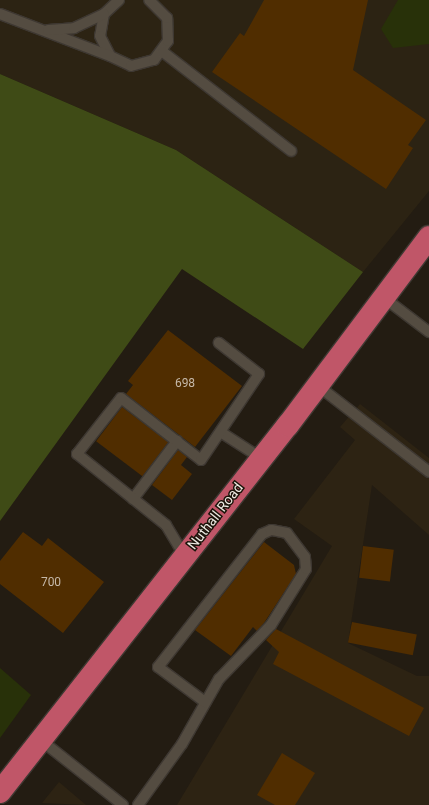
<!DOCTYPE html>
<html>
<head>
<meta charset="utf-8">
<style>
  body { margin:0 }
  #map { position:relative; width:429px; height:805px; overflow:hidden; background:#231c12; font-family:Roboto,sans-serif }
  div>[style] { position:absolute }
  .industrial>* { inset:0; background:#2d2313 }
  .education>* { inset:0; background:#2c2313 }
  .green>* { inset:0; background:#283109 }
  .forest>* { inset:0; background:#3f4b16 }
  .building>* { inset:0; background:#502d00; transform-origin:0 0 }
  .roads { filter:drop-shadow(1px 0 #3e3832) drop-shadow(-1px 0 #3e3832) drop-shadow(0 1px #3e3832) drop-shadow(0 -1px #3e3832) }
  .service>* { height:10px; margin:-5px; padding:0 5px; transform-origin:5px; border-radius:5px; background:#544c41 }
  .trunk>* { height:22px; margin:-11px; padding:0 11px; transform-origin:11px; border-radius:11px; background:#c05668 }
  span { translate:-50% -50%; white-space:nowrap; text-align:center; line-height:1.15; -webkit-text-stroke:3px #1a1309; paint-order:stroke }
  .number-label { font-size:12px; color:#c6b9a9 }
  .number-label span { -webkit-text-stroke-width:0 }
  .street-label { font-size:14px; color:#ede8e1 }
</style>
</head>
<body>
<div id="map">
  <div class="industrial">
    <i style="clip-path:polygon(360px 404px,429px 458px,429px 535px,372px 485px,348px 643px,417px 676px,429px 676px,429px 805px,177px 805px,332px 546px,294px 519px,355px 440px,340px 427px)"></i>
    <i style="clip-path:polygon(59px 782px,86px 805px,42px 803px)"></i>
  </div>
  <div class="education">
    <i style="clip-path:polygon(0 0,429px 0,429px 191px,363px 272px,176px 150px,0 74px)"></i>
  </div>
  <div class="green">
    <i style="clip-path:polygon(398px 0,429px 0,429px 44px,393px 48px,381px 29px)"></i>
    <i style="clip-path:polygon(0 668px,31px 695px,0 738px)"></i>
  </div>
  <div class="forest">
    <i style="clip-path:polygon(0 74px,176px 150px,363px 272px,303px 349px,182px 269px,0 521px)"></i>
  </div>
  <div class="building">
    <i style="clip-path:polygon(264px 0,368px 0,353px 70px,426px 120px,408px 145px,413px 148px,386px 189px,212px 72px,240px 33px,244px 36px)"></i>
    <i style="clip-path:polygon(168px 330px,242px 386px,195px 447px,126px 394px,133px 385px,128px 381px)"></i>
    <i style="left:122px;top:407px;width:58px;height:43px;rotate:37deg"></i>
    <i style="clip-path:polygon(178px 450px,187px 457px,181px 465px,192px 474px,172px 500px,152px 485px)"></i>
    <i style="clip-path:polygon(23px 532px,42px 546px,48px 538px,104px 582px,63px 633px,0 584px,0 561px)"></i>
    <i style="clip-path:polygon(264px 542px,294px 565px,296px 574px,264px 623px,257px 631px,253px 627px,231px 656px,195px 630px)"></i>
    <i style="left:363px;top:546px;width:31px;height:32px;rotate:7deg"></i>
    <i style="left:352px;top:622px;width:66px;height:21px;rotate:11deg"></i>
    <i style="clip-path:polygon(276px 629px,424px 708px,409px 736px,273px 664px,279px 652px,266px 640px)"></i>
    <i style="clip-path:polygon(282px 753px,315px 773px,295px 805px,275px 805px,257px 795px)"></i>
  </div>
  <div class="roads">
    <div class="service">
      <i style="left:119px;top:0;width:21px;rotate:137deg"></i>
      <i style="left:104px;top:14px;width:22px;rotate:100deg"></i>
      <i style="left:100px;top:36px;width:22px;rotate:63deg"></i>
      <i style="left:110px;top:56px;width:23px;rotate:25deg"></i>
      <i style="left:131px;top:66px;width:24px;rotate:-15deg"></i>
      <i style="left:154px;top:60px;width:24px;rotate:-54deg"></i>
      <i style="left:168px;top:41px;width:23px;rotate:-92deg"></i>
      <i style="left:167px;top:18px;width:25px;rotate:-135deg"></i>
      <i style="left:0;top:14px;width:118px;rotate:20.9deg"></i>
      <i style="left:48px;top:30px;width:26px;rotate:-4deg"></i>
      <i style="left:74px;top:28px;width:33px;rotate:-25deg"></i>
      <i style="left:163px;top:52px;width:162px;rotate:37.7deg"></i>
      <i style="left:383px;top:297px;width:58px;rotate:37.3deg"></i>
      <i style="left:317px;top:385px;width:142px;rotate:37.8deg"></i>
      <i style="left:222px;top:433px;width:46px;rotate:32.7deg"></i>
      <i style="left:133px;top:499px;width:73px;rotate:-52.8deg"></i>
      <i style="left:184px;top:555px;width:35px;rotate:-121deg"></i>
      <i style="left:166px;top:525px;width:114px;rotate:-141.4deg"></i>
      <i style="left:77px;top:454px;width:71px;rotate:-51.8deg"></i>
      <i style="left:121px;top:398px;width:101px;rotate:37.8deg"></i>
      <i style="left:201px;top:460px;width:104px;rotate:-56deg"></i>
      <i style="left:259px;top:374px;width:51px;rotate:-142.2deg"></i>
      <i style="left:42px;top:741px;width:103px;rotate:38.3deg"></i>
      <i style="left:138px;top:805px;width:75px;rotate:-54.2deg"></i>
      <i style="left:182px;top:744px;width:75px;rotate:-60.4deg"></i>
      <i style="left:219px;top:679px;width:75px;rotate:-46.1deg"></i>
      <i style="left:271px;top:625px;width:66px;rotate:-58deg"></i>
      <i style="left:306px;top:569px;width:12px;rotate:-95deg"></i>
      <i style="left:305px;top:557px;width:30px;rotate:-127deg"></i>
      <i style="left:287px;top:533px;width:16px;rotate:-169deg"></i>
      <i style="left:271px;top:530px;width:10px;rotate:156deg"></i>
      <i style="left:262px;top:534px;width:169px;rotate:128deg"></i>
      <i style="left:158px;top:667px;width:59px;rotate:36.7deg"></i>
    </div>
    <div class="trunk">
      <i style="left:0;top:792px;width:467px;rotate:-51.9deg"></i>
      <i style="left:288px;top:425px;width:235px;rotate:-53.1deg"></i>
    </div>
  </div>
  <div class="number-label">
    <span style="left:185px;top:384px">698</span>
    <span style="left:51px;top:583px">700</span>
  </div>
  <div class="street-label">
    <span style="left:215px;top:516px;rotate:-52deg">Nuthall Road</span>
  </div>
</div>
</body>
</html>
